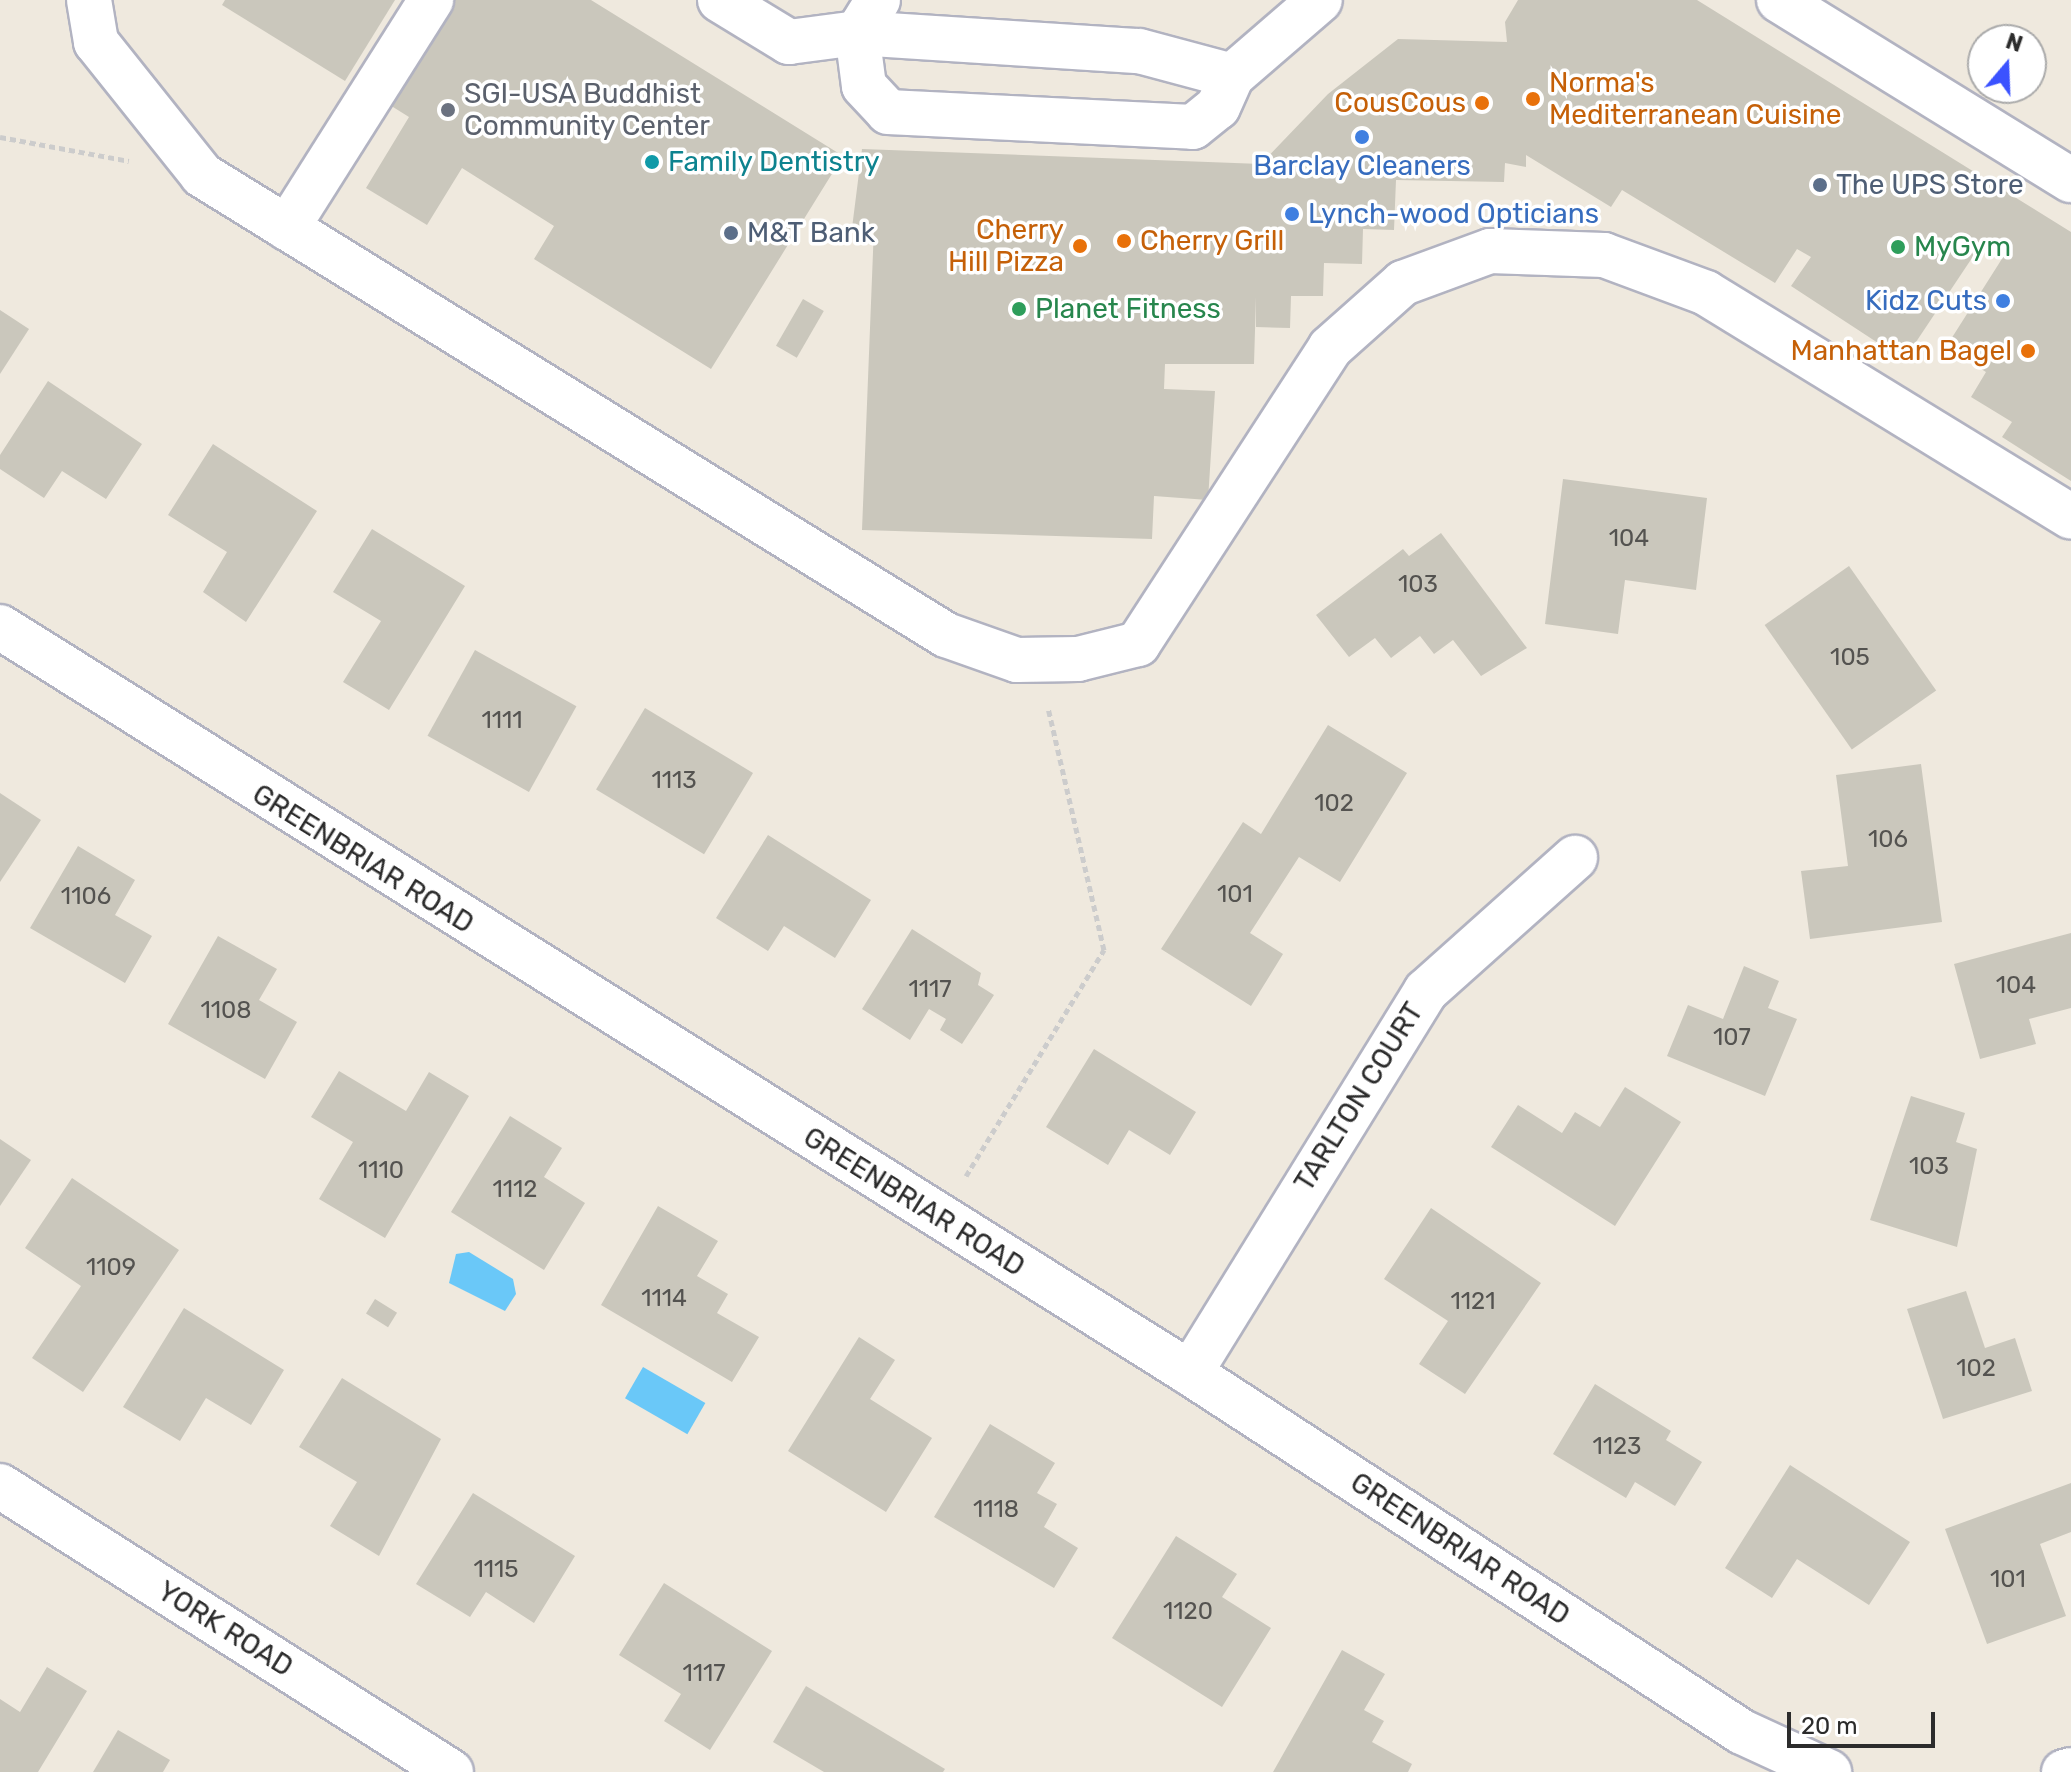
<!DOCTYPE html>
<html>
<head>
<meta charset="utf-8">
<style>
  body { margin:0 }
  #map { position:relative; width:2071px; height:1772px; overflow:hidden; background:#efe9de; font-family:Rubik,sans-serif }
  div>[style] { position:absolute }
  .water>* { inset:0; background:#6ac8f8; transform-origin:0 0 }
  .building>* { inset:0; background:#cac7bc; transform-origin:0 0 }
  .path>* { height:5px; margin-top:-2.5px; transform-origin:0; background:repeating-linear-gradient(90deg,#ccc 0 6px,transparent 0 10px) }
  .roads { filter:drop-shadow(2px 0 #b2b3c1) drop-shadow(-2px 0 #b2b3c1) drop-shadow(0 2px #b2b3c1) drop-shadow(0 -2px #b2b3c1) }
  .minor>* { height:44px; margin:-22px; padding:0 22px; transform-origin:22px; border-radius:22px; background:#fff }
  .dots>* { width:22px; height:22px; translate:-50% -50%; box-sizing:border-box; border:4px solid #fff; border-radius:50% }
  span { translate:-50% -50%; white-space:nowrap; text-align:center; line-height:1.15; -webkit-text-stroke:7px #fff; paint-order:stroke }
  .number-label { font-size:24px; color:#545350 }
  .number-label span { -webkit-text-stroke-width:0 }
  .food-label { font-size:28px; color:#c56008 }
  .left { translate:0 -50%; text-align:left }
  .right { translate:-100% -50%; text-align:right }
  .worship-label { font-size:28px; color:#5b616d }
  .culture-label { font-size:28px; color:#0d838f }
  .shop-label { font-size:28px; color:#366cbe }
  .service-label { font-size:28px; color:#4e5e75 }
  .leisure-label { font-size:28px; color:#27864d }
  .street-label { font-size:28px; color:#2c2c2c }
  .north { position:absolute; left:1967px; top:24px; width:80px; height:80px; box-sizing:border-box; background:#fff; border:2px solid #ababab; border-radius:50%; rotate:19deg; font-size:22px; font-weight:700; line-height:32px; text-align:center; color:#2c2c2c }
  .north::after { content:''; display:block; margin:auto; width:28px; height:36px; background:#3b52ff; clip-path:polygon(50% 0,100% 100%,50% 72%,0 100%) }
  .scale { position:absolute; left:1787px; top:1712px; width:148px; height:36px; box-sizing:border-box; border:4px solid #2c2c2c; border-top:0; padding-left:10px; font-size:24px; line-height:28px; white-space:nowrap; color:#2c2c2c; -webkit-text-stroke:6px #fff; paint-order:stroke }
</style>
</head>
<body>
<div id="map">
  <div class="water">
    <i style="clip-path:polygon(469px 1252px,513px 1279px,516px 1294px,505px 1311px,449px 1283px,456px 1254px)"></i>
    <i style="left:643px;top:1367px;width:72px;height:36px;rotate:30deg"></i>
  </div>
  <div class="building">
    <i style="clip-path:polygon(225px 0,395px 0,345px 81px,222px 5px)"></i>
    <i style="clip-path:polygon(449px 0,591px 0,843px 156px,711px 369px,534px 259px,554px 226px,462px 168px,427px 225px,366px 188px,409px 117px,385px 102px)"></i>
    <i style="clip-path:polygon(1518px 0,1697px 0,2071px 232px,2071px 481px,2002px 437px,2012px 422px,1971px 397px,1986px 372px,1946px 347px,2005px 254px,1984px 240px,1904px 360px,1791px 286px,1811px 257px,1797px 249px,1775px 283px,1622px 190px,1611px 207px,1526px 155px,1526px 167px,1505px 163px,1504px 182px,1396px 180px,1394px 230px,1363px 229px,1362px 264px,1324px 263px,1323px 296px,1291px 296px,1290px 328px,1256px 327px,1256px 297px,1254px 364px,1165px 364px,1164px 389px,1215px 391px,1208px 500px,1154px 496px,1152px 539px,862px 530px,874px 227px,852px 228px,862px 149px,1261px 164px,1328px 94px,1398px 39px,1507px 42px,1505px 22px)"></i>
    <i style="left:803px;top:299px;width:24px;height:54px;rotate:30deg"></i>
    <i style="clip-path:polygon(0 310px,29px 329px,0 374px)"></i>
    <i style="clip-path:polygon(48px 381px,142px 444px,106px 499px,62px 471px,44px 498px,0 469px,0 455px)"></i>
    <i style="clip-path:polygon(213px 444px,317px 511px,246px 622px,203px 592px,227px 552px,168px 515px)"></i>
    <i style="clip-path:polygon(1563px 479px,1707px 498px,1696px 590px,1625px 580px,1618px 634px,1545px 624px)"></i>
    <i style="clip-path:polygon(372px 529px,465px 586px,389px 710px,343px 682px,381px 621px,333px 592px)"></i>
    <i style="clip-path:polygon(1441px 533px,1527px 648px,1481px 676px,1453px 640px,1434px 654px,1420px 636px,1391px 658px,1375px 638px,1349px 657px,1316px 615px,1403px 549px,1409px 556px)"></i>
    <i style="left:1849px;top:566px;width:152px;height:103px;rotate:55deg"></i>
    <i style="left:475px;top:650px;width:116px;height:98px;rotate:29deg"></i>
    <i style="left:645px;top:708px;width:126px;height:95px;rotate:31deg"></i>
    <i style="clip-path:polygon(1328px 725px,1407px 773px,1340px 882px,1299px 857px,1250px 933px,1283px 954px,1251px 1006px,1161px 949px,1243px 822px,1261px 834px)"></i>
    <i style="clip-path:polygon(1921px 764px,1942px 922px,1810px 939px,1801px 871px,1848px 866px,1836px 775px)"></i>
    <i style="clip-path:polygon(0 793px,41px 820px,0 882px)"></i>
    <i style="clip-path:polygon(768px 835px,871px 900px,835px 958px,784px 926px,768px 951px,716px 918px)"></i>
    <i style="clip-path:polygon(78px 846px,135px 880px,115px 915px,152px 936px,125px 983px,30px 928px)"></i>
    <i style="clip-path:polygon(912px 929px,981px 973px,978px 985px,994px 995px,962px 1044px,940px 1030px,946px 1019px,929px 1009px,910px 1040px,862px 1009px)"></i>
    <i style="clip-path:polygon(2071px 933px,2071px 1008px,2029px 1019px,2036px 1044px,1980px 1059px,1954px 964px)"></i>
    <i style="clip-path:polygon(218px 936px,277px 969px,259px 1000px,297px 1022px,265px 1079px,168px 1024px)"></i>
    <i style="clip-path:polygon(1744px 966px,1779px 981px,1768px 1008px,1797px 1019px,1765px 1096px,1667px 1056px,1688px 1005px,1723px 1019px)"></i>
    <i style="clip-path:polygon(1094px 1049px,1196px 1112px,1170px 1155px,1129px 1130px,1108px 1165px,1046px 1127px)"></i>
    <i style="clip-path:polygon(339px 1071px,406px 1111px,429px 1072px,469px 1096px,385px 1238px,319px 1199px,353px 1142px,311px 1117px)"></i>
    <i style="clip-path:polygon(1625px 1087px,1681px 1122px,1615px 1226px,1491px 1147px,1518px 1105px,1562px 1133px,1575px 1112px,1600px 1127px)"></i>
    <i style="clip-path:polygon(1911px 1096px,1965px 1113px,1956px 1142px,1977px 1149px,1957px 1247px,1870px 1220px)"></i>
    <i style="clip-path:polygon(510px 1116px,562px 1148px,544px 1177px,585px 1203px,544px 1270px,451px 1212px)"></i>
    <i style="clip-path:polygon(0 1139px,31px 1160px,0 1206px)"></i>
    <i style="clip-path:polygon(72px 1178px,179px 1250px,83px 1392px,32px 1358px,81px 1286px,25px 1248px)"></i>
    <i style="clip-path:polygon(658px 1206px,718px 1241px,697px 1276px,728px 1294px,717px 1313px,759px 1337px,732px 1382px,601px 1305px)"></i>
    <i style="clip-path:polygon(1431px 1208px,1541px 1283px,1465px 1394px,1419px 1364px,1448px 1321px,1384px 1279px)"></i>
    <i style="clip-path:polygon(1966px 1291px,1985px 1348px,2015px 1338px,2032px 1391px,1943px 1419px,1907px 1309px)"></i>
    <i style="left:375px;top:1299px;width:26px;height:17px;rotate:32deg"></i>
    <i style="clip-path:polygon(184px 1308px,284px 1370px,251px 1425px,206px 1398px,180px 1441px,123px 1407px)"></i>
    <i style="clip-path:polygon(859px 1337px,895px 1360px,870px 1399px,932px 1438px,886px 1512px,788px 1451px)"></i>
    <i style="clip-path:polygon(342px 1378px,441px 1439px,379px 1556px,330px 1526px,357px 1482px,299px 1447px)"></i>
    <i style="clip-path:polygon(1595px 1384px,1671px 1431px,1666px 1440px,1702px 1462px,1675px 1506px,1635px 1482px,1626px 1498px,1553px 1454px)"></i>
    <i style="clip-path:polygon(990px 1424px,1055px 1463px,1037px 1493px,1057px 1504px,1044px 1527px,1078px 1548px,1054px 1588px,934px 1517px)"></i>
    <i style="clip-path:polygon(1790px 1465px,1910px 1542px,1869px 1605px,1797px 1559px,1772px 1598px,1725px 1568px)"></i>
    <i style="clip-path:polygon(2071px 1483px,2071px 1532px,2040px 1544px,2066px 1616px,1987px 1644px,1945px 1529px)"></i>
    <i style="clip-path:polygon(473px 1493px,575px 1556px,534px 1623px,486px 1592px,470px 1617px,416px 1584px)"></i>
    <i style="clip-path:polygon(1176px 1536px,1237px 1574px,1222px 1597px,1271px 1628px,1222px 1707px,1112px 1638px)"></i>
    <i style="clip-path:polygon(664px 1583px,772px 1651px,710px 1750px,664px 1721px,681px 1694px,619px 1655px)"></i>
    <i style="clip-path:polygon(1342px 1650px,1385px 1674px,1364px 1710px,1384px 1721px,1372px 1742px,1412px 1764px,1408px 1772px,1273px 1772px)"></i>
    <i style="clip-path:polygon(47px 1667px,87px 1691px,38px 1772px,0 1772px,0 1699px,20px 1712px)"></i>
    <i style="clip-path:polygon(806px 1686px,945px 1769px,943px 1772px,824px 1772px,773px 1742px)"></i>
    <i style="clip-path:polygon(118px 1730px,170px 1760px,163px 1772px,93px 1772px)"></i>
  </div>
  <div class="path">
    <i style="left:0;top:137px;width:131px;rotate:10.5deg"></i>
    <i style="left:966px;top:1176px;width:265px;rotate:-58.6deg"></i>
    <i style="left:1104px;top:950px;width:248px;rotate:-103deg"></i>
  </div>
  <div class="roads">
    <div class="minor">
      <i style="left:89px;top:0;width:43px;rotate:80.5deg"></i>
      <i style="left:96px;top:42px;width:170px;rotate:51.4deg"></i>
      <i style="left:202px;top:175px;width:875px;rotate:31.73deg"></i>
      <i style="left:946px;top:635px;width:75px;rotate:19.4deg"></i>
      <i style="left:1017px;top:660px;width:61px;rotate:-0.9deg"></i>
      <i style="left:1078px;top:659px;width:62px;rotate:-14deg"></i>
      <i style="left:1138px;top:644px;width:353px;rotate:-57deg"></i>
      <i style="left:1330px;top:348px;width:98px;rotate:-41.7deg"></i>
      <i style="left:1403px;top:283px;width:93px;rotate:-20.2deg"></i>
      <i style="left:1490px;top:251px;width:114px;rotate:2deg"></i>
      <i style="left:1604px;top:255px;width:109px;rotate:20.4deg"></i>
      <i style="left:1706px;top:293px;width:428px;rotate:31.5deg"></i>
      <i style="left:720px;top:0;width:81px;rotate:31.3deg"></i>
      <i style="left:789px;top:42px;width:69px;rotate:-7.5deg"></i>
      <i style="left:857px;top:33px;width:53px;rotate:82.5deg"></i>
      <i style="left:864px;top:86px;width:35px;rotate:47deg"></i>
      <i style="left:888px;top:112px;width:305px;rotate:2.8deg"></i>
      <i style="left:1193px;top:127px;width:32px;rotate:-39deg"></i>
      <i style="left:1218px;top:107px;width:34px;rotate:-66deg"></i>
      <i style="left:1232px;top:76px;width:116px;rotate:-40.8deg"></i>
      <i style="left:878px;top:0;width:39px;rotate:122deg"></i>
      <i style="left:857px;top:33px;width:283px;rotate:3.7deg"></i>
      <i style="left:1139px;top:51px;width:96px;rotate:15deg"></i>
      <i style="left:1779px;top:0;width:343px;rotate:31.7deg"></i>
      <i style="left:287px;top:228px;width:270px;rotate:-57.7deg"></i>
      <i style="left:0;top:627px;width:1404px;rotate:32.08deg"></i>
      <i style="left:1190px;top:1373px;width:658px;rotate:33.04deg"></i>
      <i style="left:1742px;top:1732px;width:96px;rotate:24.7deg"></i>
      <i style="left:1190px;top:1373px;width:449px;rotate:-58.3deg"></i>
      <i style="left:1426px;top:991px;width:200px;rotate:-41.8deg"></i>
      <i style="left:0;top:1486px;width:534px;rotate:32.38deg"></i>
      <i style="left:2064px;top:1772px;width:7px;rotate:-16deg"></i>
    </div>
  </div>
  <div class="dots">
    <i style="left:1533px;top:99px;background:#e8710a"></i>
    <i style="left:1482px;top:103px;background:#e8710a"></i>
    <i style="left:448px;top:110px;background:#6b7280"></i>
    <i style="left:1362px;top:137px;background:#3f7fe0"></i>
    <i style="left:652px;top:162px;background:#0f9aa8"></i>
    <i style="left:1820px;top:185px;background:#5c6f8a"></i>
    <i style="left:1292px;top:214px;background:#3f7fe0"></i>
    <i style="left:731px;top:233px;background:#5c6f8a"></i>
    <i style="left:1124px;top:241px;background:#e8710a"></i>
    <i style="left:1080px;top:246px;background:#e8710a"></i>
    <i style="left:1898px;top:247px;background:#2e9e5b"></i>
    <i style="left:2003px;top:301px;background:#3f7fe0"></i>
    <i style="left:1019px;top:309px;background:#2e9e5b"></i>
    <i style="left:2028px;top:351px;background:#e8710a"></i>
  </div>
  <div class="number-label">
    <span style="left:1629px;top:539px">104</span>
    <span style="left:1418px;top:585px">103</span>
    <span style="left:1850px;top:658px">105</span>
    <span style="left:502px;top:721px">1111</span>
    <span style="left:674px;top:781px">1113</span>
    <span style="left:1334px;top:804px">102</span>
    <span style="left:1888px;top:840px">106</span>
    <span style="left:1235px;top:895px">101</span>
    <span style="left:86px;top:897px">1106</span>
    <span style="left:2016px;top:986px">104</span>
    <span style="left:930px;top:990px">1117</span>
    <span style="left:226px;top:1011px">1108</span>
    <span style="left:1732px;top:1038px">107</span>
    <span style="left:1929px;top:1167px">103</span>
    <span style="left:381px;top:1171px">1110</span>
    <span style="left:515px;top:1190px">1112</span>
    <span style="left:111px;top:1268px">1109</span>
    <span style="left:664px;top:1299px">1114</span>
    <span style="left:1473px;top:1302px">1121</span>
    <span style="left:1976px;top:1369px">102</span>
    <span style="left:1617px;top:1447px">1123</span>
    <span style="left:996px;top:1510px">1118</span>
    <span style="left:496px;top:1570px">1115</span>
    <span style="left:2008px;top:1580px">101</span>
    <span style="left:1188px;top:1612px">1120</span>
    <span style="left:704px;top:1674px">1117</span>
  </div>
  <div class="food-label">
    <span class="left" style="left:1549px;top:99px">Norma's<br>Mediterranean Cuisine</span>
    <span class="right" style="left:1466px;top:103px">CousCous</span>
    <span class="right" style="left:1064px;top:246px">Cherry<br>Hill Pizza</span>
    <span class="left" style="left:1140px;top:241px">Cherry Grill</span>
    <span class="right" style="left:2012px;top:351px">Manhattan Bagel</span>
  </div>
  <div class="worship-label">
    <span class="left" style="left:464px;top:110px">SGI-USA Buddhist<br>Community Center</span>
  </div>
  <div class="culture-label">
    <span class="left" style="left:668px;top:162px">Family Dentistry</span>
  </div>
  <div class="shop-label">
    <span style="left:1362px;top:166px">Barclay Cleaners</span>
    <span class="left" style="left:1308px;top:214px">Lynch-wood Opticians</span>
    <span class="right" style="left:1987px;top:301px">Kidz Cuts</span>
  </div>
  <div class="service-label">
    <span class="left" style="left:1836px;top:185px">The UPS Store</span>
    <span class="left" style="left:747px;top:233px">M&amp;T Bank</span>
  </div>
  <div class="leisure-label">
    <span class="left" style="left:1914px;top:247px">MyGym</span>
    <span class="left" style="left:1035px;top:309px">Planet Fitness</span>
  </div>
  <div class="street-label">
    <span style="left:363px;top:859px;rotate:32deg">GREENBRIAR ROAD</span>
    <span style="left:1359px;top:1097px;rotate:-58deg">TARLTON COURT</span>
    <span style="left:914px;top:1202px;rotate:32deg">GREENBRIAR ROAD</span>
    <span style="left:1460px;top:1549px;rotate:33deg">GREENBRIAR ROAD</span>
    <span style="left:225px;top:1629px;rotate:32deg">YORK ROAD</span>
  </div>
  <div class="north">N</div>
  <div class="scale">20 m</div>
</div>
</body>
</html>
